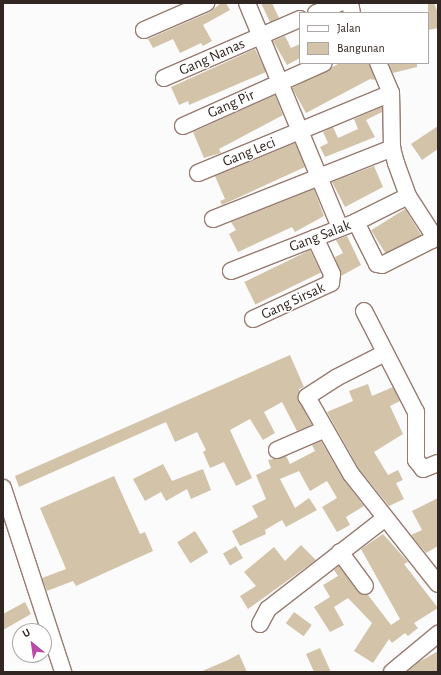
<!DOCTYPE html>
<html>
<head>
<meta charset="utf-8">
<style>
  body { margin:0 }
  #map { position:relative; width:441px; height:675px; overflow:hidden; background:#fbfbfb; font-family:"Alegreya Sans",sans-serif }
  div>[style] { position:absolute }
  .building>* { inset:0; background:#d3c3a9; transform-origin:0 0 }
  .roads { filter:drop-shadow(1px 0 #977b70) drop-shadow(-1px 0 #977b70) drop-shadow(0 1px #977b70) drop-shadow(0 -1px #977b70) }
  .minor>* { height:16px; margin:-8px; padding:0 8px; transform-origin:8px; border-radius:8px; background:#fff }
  span { translate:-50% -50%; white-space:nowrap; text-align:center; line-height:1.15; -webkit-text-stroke:3px #fff; paint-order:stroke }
  .street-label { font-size:15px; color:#312621 }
  .frame { position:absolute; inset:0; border:4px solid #312621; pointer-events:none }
  .legend { position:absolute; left:299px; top:12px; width:130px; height:52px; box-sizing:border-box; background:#fff; border:1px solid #ada8a6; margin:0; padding:5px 7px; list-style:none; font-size:12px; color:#312621 }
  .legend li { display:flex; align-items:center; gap:8px; height:20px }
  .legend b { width:20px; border:1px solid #ada8a6 }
  .north { position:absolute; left:12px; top:623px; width:40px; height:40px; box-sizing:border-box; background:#fff; border:1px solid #ada8a6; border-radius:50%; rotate:331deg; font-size:11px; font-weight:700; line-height:16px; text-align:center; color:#312621 }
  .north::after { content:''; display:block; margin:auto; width:14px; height:18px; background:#b849a7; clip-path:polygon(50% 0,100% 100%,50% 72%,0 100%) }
</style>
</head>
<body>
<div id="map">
  <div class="building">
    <i style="clip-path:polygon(221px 3px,226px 3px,230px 10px,203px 25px,212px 41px,203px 46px,201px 43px,180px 53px,173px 39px,153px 48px,148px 39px,210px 12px)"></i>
    <i style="clip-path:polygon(261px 3px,272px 3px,279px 18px,270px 22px)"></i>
    <i style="clip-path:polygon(428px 3px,434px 3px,438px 13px,438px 28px,428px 30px)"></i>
    <i style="clip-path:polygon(285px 36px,291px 48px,300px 44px,300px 58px,287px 65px,273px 41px)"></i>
    <i style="clip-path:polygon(255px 49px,266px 72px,189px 105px,188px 101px,179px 105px,171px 87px)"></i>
    <i style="clip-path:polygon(340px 63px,369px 63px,375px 80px,370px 79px,306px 113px,292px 88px)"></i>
    <i style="clip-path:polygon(388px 63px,417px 63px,417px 67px,393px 73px)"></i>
    <i style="clip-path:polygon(275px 95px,283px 115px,219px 149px,221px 153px,204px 158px,193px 132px)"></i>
    <i style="clip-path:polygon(382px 107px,382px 112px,366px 120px,375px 137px,325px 157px,320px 147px,328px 143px,323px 132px,333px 127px,338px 138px,358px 129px,354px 119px)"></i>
    <i style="clip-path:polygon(438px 126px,438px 149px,422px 160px,411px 144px)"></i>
    <i style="clip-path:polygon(295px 143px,305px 167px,222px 205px,220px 201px,225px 199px,215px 176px)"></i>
    <i style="clip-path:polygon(374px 166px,383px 187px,345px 207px,332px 182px)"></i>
    <i style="clip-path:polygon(314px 189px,324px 216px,295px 232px,292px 227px,238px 252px,229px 234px,236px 230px,231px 222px)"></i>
    <i style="left:405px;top:209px;width:31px;height:40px;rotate:58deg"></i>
    <i style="clip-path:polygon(347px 236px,361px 265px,341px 276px,335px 257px,343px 253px,336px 240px)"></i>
    <i style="left:310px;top:250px;width:25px;height:73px;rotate:64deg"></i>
    <i style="clip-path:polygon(290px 355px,304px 387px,299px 389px,299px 401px,312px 425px,297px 431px,282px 402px,264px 412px,275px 433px,263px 440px,250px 419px,230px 430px,252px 478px,236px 486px,224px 462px,210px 468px,203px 452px,206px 450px,197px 432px,175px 442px,166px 422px,19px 487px,15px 476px)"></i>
    <i style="clip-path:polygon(368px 384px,372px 396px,393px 387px,400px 401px,390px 406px,403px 434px,374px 452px,388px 475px,398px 470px,403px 480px,396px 483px,404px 499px,389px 506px,359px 469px,327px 412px,353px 401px,349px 391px)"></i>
    <i style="clip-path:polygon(321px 441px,343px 479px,364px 506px,346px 517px,350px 525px,337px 532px,322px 507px,337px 498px,327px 481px,310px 491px,299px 471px,280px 479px,295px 508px,309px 498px,317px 510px,286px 527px,282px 520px,265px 530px,266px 534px,240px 546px,232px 531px,258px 517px,252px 506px,266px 499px,256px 475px,271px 468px,268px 460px,286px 456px,290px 464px,315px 451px,312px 445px)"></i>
    <i style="clip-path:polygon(163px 464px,172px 481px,203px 469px,211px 490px,191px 499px,187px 489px,166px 501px,161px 492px,145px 501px,133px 479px)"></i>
    <i style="clip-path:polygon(114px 476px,140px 534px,145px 532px,153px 551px,76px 586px,73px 581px,47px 591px,42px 578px,66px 569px,40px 508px)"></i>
    <i style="clip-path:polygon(438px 498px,438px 546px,426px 553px,411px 535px,422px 530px,412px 511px)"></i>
    <i style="left:195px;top:531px;width:25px;height:21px;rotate:58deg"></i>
    <i style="clip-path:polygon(383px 534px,408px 562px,404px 564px,438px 608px,414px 623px,418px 628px,408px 636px,405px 633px,392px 643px,389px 639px,373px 663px,354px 651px,372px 623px,348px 598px,334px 607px,344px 625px,330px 632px,314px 607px,330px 597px,323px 585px,338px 576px,334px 570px,339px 566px,358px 592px,368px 595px,391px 625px,400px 619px,361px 549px)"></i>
    <i style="clip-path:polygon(301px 545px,316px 560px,248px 609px,240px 596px,256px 586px,244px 572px,274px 547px,285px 561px)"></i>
    <i style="left:236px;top:546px;width:14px;height:15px;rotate:60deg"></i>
    <i style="clip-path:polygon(25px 602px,31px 614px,3px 630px,3px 614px)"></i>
    <i style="left:294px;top:612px;width:22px;height:14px;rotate:36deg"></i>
    <i style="clip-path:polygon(320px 648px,331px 672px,314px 672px,306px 654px)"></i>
    <i style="clip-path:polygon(438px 651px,438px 672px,407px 672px,419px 662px)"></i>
    <i style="clip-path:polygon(239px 654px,247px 672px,200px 672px,228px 660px)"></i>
  </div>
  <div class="roads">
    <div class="minor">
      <i style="left:247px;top:3px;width:243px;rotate:67.5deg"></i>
      <i style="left:350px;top:3px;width:10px;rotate:79deg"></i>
      <i style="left:316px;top:13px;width:26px;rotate:-23deg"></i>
      <i style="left:144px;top:30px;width:68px;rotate:-23.5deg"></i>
      <i style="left:164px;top:78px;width:148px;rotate:-23.5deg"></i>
      <i style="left:183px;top:126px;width:154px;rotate:-24.1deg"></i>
      <i style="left:198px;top:173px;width:209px;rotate:-22.5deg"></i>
      <i style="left:213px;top:219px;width:193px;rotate:-21.6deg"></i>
      <i style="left:356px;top:222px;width:47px;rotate:63.4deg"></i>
      <i style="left:377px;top:264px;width:5px;rotate:11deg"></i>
      <i style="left:382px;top:265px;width:56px;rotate:-26.6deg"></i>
      <i style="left:432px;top:240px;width:7px;rotate:-90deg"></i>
      <i style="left:432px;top:233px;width:44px;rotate:-123deg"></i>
      <i style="left:408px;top:196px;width:35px;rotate:-110deg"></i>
      <i style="left:396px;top:163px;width:16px;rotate:-105deg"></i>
      <i style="left:392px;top:148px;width:55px;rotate:-91deg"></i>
      <i style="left:391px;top:93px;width:33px;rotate:-113deg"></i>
      <i style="left:231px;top:271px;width:134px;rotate:-21.4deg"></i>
      <i style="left:356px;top:222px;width:58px;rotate:-26.6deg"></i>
      <i style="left:364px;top:311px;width:114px;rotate:62.8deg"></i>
      <i style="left:416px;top:412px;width:48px;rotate:90deg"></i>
      <i style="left:416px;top:460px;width:11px;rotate:52deg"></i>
      <i style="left:423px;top:469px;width:16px;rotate:-22deg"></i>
      <i style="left:253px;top:319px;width:86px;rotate:-24.8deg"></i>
      <i style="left:331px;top:283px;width:9px;rotate:-84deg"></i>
      <i style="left:332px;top:274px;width:40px;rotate:-115deg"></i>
      <i style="left:385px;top:353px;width:55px;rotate:153deg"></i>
      <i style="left:336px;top:378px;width:35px;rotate:147deg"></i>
      <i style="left:307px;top:397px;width:89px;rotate:60.3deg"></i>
      <i style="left:351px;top:474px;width:140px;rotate:51.7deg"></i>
      <i style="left:277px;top:450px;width:50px;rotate:-23.5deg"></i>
      <i style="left:3px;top:488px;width:194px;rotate:71.9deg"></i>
      <i style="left:340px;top:552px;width:42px;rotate:53.7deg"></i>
      <i style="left:260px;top:624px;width:17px;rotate:-62deg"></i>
      <i style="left:268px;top:609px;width:147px;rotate:-37.8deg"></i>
      <i style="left:392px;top:672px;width:60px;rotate:-39.6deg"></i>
    </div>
  </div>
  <div class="street-label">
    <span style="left:212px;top:57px;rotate:-24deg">Gang Nanas</span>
    <span style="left:231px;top:104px;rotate:-24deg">Gang Pir</span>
    <span style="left:249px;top:152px;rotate:-22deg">Gang Leci</span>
    <span style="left:320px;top:236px;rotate:-21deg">Gang Salak</span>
    <span style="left:293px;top:301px;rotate:-25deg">Gang Sirsak</span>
  </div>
  <div class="frame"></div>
  <ul class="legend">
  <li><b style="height:5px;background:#fff"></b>Jalan</li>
  <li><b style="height:11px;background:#d3c3a9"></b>Bangunan</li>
  </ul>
  <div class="north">U</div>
</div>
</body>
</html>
